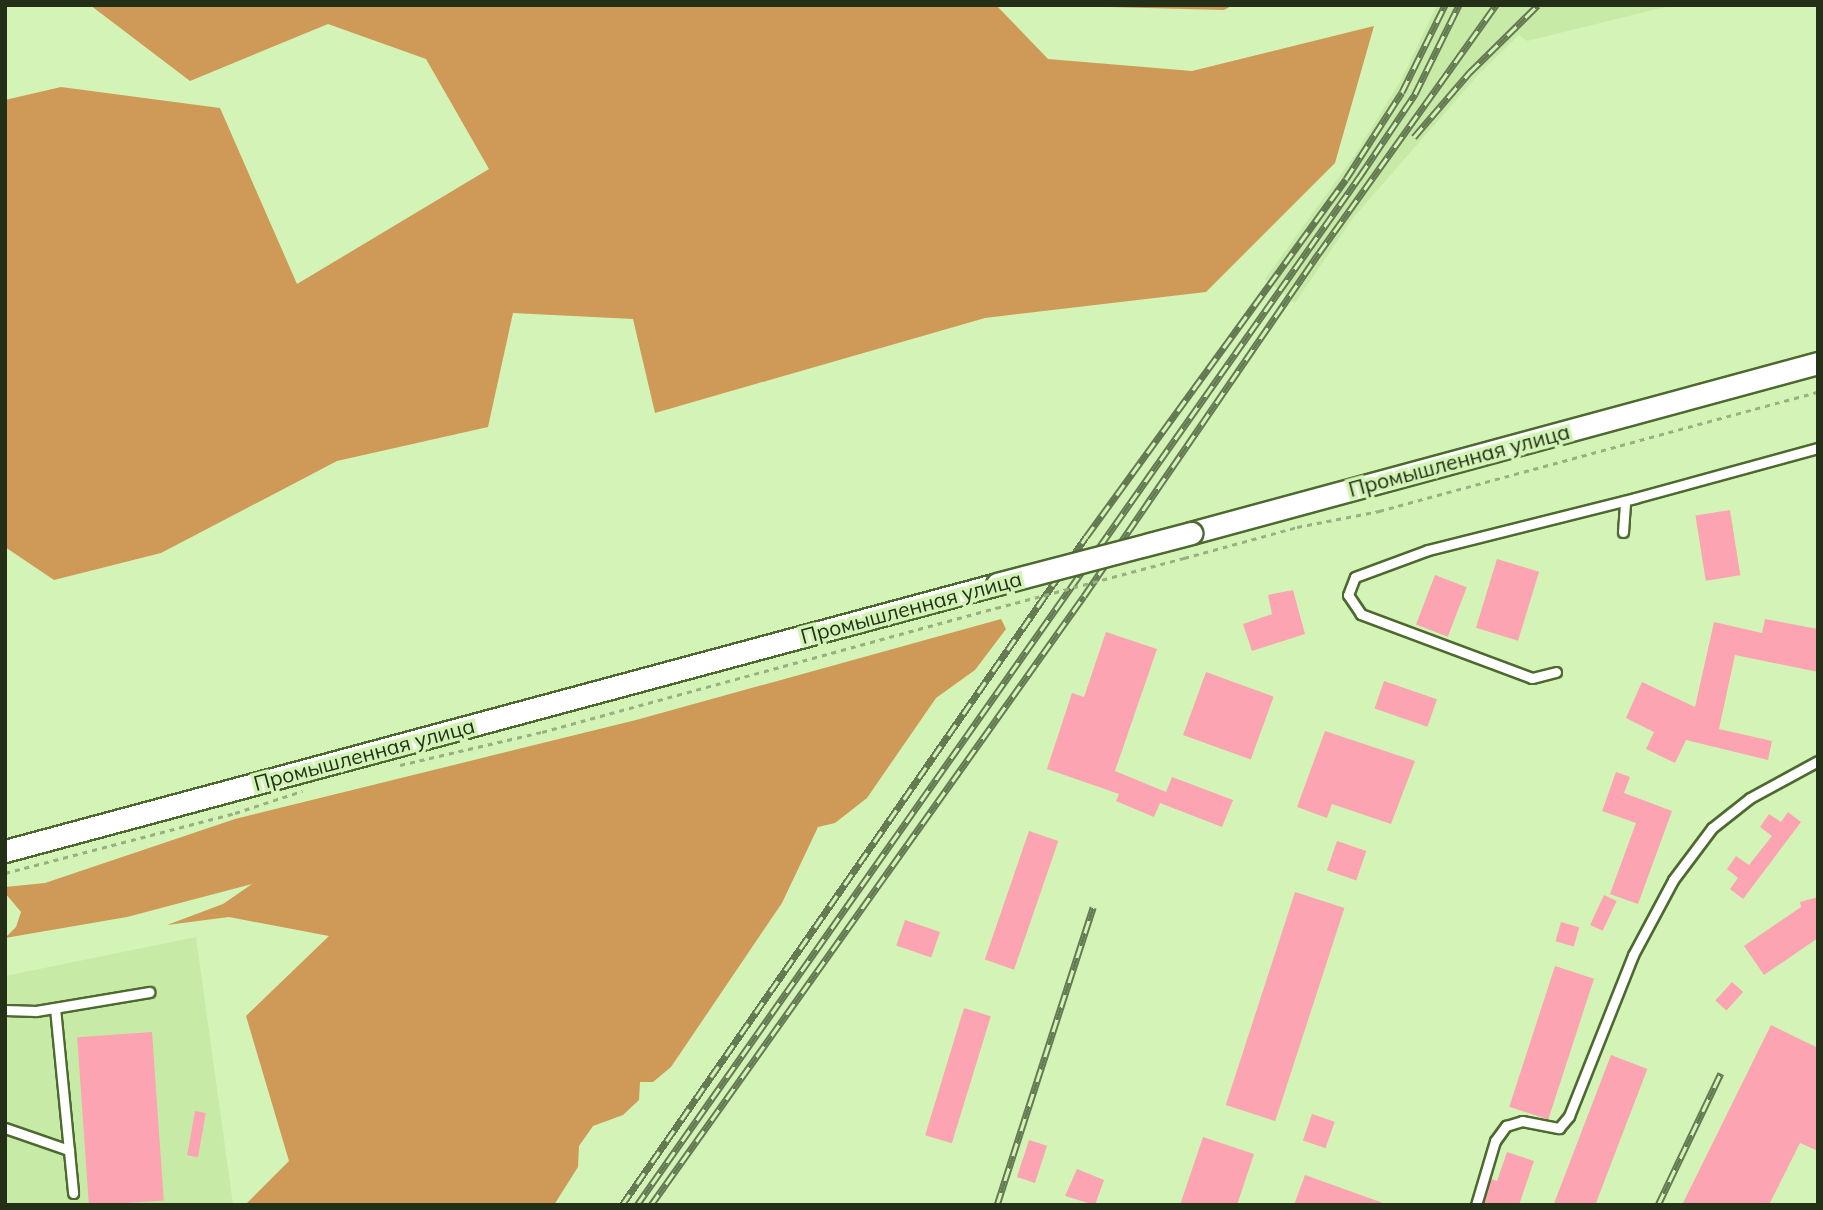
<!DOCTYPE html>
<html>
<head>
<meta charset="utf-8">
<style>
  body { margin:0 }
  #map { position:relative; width:1823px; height:1210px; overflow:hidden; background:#d3f4b6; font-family:Mulish,sans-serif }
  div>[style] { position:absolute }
  .built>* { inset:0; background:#c7eba6 }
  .forest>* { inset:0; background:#cf9a58 }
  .building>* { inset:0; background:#fca4b1; transform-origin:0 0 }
  .path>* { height:2.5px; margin-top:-1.25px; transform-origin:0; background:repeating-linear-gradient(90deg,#97b180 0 5px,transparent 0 10px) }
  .roads { filter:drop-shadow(2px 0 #4d6930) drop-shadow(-2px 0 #4d6930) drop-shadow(0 2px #4d6930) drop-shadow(0 -2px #4d6930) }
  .service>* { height:9px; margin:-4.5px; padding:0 4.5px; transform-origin:4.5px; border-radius:4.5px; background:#fff }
  .tertiary>* { height:21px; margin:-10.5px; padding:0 10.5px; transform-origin:10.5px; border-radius:10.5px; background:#fff }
  .rail>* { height:7px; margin-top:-3.5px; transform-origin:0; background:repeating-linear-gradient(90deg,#d3f4b6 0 13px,#657953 0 26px); box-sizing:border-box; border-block:2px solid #657953 }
  .path-bridge>* { height:2.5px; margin-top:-1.25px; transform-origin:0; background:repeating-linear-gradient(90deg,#97b180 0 5px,transparent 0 10px) }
  .bridges { filter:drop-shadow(2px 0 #4d6930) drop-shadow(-2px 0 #4d6930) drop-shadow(0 2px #4d6930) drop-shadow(0 -2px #4d6930) }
  .tertiary-bridge>* { height:21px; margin:-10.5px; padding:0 10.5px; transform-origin:10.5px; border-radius:10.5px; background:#fff }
  span { translate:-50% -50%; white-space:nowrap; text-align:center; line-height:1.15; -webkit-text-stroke:7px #d3f4b6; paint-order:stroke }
  .street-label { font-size:21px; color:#232f17 }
  .frame { position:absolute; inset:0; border:7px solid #232f17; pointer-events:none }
</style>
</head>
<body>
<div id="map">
  <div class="built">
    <i style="clip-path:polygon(1437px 5px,1674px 5px,1527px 41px,1519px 35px,1479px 74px,1353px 218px,1295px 303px,1265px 279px,1354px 156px,1401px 80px)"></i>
    <i style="clip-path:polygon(196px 937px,233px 1204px,5px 1205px,5px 976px)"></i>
  </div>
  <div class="forest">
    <i style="clip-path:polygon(90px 5px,996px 5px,1048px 59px,1192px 71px,1374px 26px,1335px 163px,1206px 292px,985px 318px,655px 413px,633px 319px,513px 313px,488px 427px,337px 461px,161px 553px,54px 580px,5px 547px,5px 100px,61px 87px,220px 108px,297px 284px,489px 169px,426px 59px,328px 24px,190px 81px)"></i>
    <i style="clip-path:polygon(1032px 5px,1233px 5px,1224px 10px)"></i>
    <i style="clip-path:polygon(1001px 619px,1006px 629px,975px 670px,936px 698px,867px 798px,835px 823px,818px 827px,782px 903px,671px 1067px,653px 1082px,640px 1082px,639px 1100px,623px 1115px,593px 1126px,579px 1146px,578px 1167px,554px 1205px,245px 1205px,289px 1161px,246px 1016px,329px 936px,229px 917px,167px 925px,223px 904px,252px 884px,127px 917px,5px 938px,16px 927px,21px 912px,5px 893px,5px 887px,45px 883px,235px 819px,636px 720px)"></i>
  </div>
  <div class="building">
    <i style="left:1730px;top:510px;width:66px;height:35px;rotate:81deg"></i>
    <i style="left:1497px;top:559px;width:44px;height:72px;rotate:17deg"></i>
    <i style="left:1435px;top:575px;width:34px;height:53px;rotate:21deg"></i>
    <i style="clip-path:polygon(1293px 590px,1305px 634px,1252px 651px,1243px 624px,1272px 614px,1268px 595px)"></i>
    <i style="clip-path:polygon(1765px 619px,1818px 629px,1818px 672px,1735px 655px,1719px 729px,1772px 741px,1768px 760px,1686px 740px,1675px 763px,1646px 749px,1654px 732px,1626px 718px,1642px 682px,1695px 707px,1714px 622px,1762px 633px)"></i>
    <i style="clip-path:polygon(1106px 632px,1157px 649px,1115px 771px,1166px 792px,1172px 777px,1233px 800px,1222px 827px,1160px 803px,1154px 817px,1116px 801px,1119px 794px,1047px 769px,1072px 693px,1084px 697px)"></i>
    <i style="left:1206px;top:672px;width:72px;height:67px;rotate:20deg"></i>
    <i style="left:1384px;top:681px;width:56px;height:29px;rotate:19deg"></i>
    <i style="clip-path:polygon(1325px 731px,1415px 761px,1391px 824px,1332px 804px,1327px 818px,1297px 807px)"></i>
    <i style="clip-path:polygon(1616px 772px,1630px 777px,1624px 793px,1672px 811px,1638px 904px,1610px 894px,1636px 823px,1602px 811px)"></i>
    <i style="clip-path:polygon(1788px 812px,1801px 822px,1743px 899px,1730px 889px,1738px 878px,1727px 869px,1736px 856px,1749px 865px,1772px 836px,1760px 827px,1769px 814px,1781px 822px)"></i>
    <i style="left:1029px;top:831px;width:31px;height:136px;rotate:19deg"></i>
    <i style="left:1337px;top:841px;width:31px;height:31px;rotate:19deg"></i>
    <i style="left:1295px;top:892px;width:52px;height:224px;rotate:18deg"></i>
    <i style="left:1604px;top:895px;width:14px;height:33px;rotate:25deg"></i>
    <i style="clip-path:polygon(1818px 897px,1818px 938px,1764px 975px,1744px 946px,1801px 907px,1800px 902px)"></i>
    <i style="left:905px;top:920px;width:37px;height:27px;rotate:19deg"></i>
    <i style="left:1561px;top:922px;width:19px;height:20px;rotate:16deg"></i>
    <i style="left:1555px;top:966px;width:41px;height:148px;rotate:18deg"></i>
    <i style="left:1732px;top:982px;width:15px;height:25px;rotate:42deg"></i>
    <i style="left:964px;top:1008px;width:28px;height:133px;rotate:17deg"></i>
    <i style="clip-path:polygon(1771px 1025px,1818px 1048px,1818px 1151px,1800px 1143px,1769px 1205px,1682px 1205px)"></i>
    <i style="left:152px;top:1032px;width:169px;height:75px;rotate:86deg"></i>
    <i style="left:1611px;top:1055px;width:39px;height:161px;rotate:21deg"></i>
    <i style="left:195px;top:1111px;width:11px;height:45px;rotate:10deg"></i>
    <i style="left:1312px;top:1114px;width:24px;height:28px;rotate:19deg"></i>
    <i style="clip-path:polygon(1203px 1137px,1254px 1154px,1237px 1205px,1180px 1205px)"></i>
    <i style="left:1029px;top:1140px;width:19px;height:39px;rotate:18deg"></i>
    <i style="clip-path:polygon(1507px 1152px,1534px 1161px,1519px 1205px,1483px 1205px,1491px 1179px,1497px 1181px)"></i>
    <i style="clip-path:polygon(1077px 1169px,1104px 1180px,1095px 1205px,1065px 1196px)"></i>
    <i style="clip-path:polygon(1305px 1175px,1383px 1203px,1382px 1205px,1294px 1205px)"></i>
  </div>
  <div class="path">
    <i style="left:1184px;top:558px;width:117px;rotate:-15.3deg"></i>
    <i style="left:1297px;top:527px;width:84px;rotate:-11deg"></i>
    <i style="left:1379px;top:511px;width:455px;rotate:-15.2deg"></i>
    <i style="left:400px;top:765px;width:146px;rotate:-13.1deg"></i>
    <i style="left:542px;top:732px;width:471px;rotate:-15.3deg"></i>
    <i style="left:5px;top:873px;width:238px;rotate:-14.6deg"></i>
    <i style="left:235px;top:813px;width:71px;rotate:-18.2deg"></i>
  </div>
  <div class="roads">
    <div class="service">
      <i style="left:1623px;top:532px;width:31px;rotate:-86deg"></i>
      <i style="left:1556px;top:672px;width:25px;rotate:166deg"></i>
      <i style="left:1532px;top:678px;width:183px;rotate:-159.5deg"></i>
      <i style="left:1361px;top:614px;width:23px;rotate:-124deg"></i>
      <i style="left:1348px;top:595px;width:19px;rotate:-69deg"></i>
      <i style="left:1355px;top:577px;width:78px;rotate:-20.3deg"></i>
      <i style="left:1428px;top:550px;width:213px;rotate:-14.1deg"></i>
      <i style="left:1635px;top:498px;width:190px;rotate:-15.3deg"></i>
      <i style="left:55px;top:1008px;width:186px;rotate:84.4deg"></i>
      <i style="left:5px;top:1010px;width:31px;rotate:2deg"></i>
      <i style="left:36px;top:1011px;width:115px;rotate:-9.5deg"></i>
      <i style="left:5px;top:1128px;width:68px;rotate:19deg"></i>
      <i style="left:1476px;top:1205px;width:67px;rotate:-73.5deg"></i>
      <i style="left:1495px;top:1141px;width:19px;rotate:-54deg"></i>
      <i style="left:1506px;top:1126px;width:17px;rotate:-17deg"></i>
      <i style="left:1522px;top:1121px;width:38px;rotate:11deg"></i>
      <i style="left:1559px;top:1128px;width:16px;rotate:-50deg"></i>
      <i style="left:1569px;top:1116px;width:173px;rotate:-68.3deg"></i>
      <i style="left:1633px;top:955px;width:85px;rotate:-61.9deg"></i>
      <i style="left:1673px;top:880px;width:65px;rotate:-53.1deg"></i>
      <i style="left:1712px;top:828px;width:48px;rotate:-38.3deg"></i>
      <i style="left:1750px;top:798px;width:77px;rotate:-28.6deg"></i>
    </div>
    <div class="tertiary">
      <i style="left:1191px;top:533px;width:650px;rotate:-15.17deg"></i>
      <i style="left:5px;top:851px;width:1027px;rotate:-15.06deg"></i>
    </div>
  </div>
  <div class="rail">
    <i style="left:1414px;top:137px;width:86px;rotate:-49.3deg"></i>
    <i style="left:1470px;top:72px;width:95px;rotate:-44.6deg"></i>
    <i style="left:622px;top:1205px;width:813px;rotate:-55.22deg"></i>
    <i style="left:1086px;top:537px;width:442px;rotate:-54deg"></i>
    <i style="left:1346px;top:179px;width:103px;rotate:-57.2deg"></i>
    <i style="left:1402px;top:92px;width:97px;rotate:-63.7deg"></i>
    <i style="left:637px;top:1205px;width:1258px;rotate:-54.91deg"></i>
    <i style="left:1360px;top:176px;width:99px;rotate:-56.1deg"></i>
    <i style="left:1415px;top:94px;width:99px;rotate:-63.7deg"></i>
    <i style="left:651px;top:1205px;width:747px;rotate:-54.59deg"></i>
    <i style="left:1084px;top:596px;width:416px;rotate:-55.6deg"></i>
    <i style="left:1319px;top:253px;width:305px;rotate:-54.5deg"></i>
    <i style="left:997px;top:1205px;width:313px;rotate:-72.1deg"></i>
    <i style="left:1658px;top:1205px;width:146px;rotate:-64.5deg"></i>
  </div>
  <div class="path-bridge">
    <i style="left:996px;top:608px;width:195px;rotate:-14.9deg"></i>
  </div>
  <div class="bridges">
    <div class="tertiary-bridge">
      <i style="left:997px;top:584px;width:201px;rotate:-14.7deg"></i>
    </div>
  </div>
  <div class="street-label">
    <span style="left:1459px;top:460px;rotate:-15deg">Промышленная улица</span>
    <span style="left:911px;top:607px;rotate:-15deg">Промышленная улица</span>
    <span style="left:364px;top:754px;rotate:-15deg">Промышленная улица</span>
  </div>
  <div class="frame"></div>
</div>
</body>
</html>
